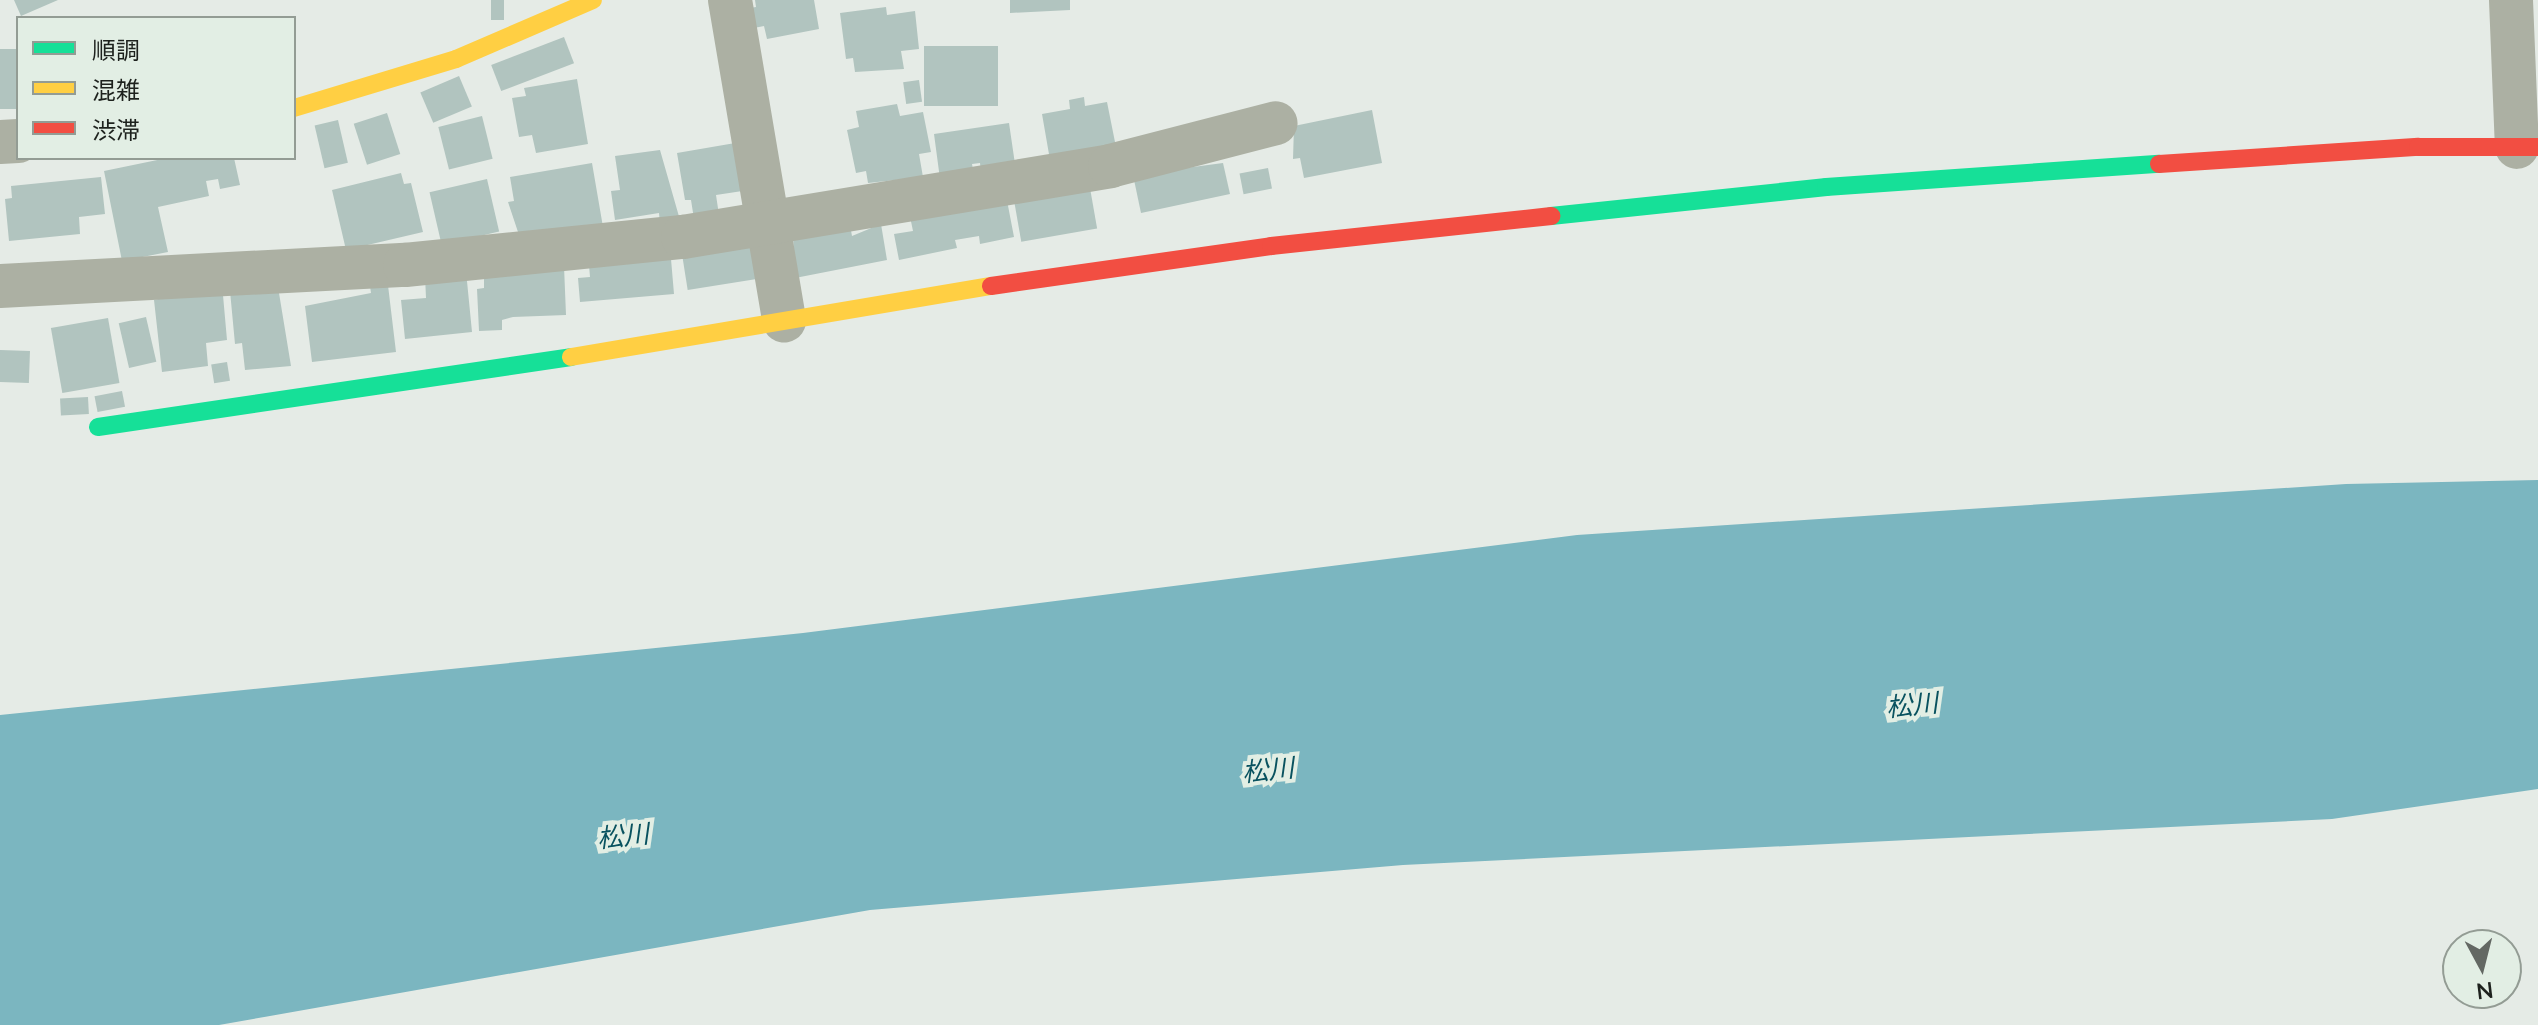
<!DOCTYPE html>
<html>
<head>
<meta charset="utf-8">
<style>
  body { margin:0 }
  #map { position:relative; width:2538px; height:1025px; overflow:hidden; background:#e5ebe6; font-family:Lato,"Noto Sans JP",sans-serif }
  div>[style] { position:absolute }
  .water>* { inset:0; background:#7bb6c0 }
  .building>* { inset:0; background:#b1c4bf; transform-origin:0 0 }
  .street>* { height:44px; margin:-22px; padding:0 22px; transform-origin:22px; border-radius:22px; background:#acb0a3 }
  .fast>* { height:18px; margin:-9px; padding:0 9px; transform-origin:9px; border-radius:9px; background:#16e098 }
  .slow>* { height:18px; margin:-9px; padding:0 9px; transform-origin:9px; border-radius:9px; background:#ffcf43 }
  .jam>* { height:18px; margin:-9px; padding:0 9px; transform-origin:9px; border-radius:9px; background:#f24e42 }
  span { translate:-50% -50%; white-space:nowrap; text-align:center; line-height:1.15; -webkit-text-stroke:8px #e2eee4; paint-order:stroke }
  .water-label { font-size:26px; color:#09525f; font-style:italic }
  .legend { position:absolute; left:16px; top:16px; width:280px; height:144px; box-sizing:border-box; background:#e2eee4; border:2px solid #939c94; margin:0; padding:10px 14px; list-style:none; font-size:24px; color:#1d211d }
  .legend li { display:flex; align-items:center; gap:16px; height:40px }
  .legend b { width:40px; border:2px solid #939c94 }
  .north { position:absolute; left:2442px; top:929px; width:80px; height:80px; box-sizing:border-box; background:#e2eee4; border:2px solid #939c94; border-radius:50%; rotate:173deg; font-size:22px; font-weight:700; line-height:32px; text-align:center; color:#1d211d }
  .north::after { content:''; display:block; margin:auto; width:28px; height:36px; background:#636863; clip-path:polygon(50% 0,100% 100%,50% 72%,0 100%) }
</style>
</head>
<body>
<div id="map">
  <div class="water">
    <i style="clip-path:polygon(2538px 480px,2538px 789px,2332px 819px,1403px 865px,870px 910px,219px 1025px,0 1025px,0 715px,803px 633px,1577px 535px,2346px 484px)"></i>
  </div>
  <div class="building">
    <i style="clip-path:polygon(14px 0,58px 0,21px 16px)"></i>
    <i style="left:491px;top:0;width:13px;height:20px"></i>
    <i style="clip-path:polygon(755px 0,814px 0,819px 29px,767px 39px,764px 26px,754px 28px,750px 8px,756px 7px)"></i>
    <i style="clip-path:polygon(1010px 0,1070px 0,1070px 10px,1010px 13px)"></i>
    <i style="clip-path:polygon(886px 7px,887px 15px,915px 11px,919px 49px,901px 51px,904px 69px,855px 72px,853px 58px,846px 59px,840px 13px)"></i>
    <i style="left:564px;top:37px;width:28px;height:78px;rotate:69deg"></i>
    <i style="left:998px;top:46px;width:60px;height:74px;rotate:90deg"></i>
    <i style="left:18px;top:49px;width:60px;height:18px;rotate:90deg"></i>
    <i style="left:459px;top:76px;width:33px;height:42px;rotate:67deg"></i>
    <i style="clip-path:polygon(577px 79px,588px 144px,536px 153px,532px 135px,519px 137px,512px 98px,526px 96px,524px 88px)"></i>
    <i style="left:919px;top:80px;width:22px;height:16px;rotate:82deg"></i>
    <i style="clip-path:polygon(1084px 97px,1085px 106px,1107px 102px,1116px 147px,1050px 160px,1042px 114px,1070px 109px,1069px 100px)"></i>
    <i style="clip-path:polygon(897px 104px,900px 116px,923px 112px,931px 152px,919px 154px,923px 177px,868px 183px,866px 171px,856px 173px,847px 130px,859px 127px,856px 111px)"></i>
    <i style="clip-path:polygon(1372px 110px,1382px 163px,1304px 178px,1300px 158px,1293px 159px,1294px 126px)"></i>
    <i style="left:387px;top:113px;width:43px;height:35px;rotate:72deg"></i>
    <i style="left:482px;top:116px;width:44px;height:45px;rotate:76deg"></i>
    <i style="left:338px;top:120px;width:44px;height:24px;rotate:77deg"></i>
    <i style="clip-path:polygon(1009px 123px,1015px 164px,981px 173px,980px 163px,972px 164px,974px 175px,940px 179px,934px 134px)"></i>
    <i style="clip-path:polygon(741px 142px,749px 190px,716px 195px,719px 215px,694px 219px,691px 200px,685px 200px,677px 153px)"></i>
    <i style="clip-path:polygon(660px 150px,680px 220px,660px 224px,659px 213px,615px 220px,611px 191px,620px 190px,615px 156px)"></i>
    <i style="clip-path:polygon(167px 158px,234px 158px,240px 185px,220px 189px,218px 179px,206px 181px,209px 196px,158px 207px,168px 252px,122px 261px,104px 171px)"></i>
    <i style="clip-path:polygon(592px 163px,603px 227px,521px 241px,508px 202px,514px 201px,510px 177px)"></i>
    <i style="clip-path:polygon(1223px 163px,1230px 194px,1141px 213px,1133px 175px)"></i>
    <i style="left:1268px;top:168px;width:21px;height:29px;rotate:79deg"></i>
    <i style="clip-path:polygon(401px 173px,404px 184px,411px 183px,423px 232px,346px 250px,332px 190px)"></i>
    <i style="clip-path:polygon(101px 177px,105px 214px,79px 217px,80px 234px,9px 241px,5px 199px,12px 198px,11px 186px)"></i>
    <i style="left:487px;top:179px;width:54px;height:59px;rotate:77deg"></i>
    <i style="left:1090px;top:188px;width:41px;height:77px;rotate:80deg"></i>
    <i style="clip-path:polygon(1005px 190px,1014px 237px,980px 244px,979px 236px,955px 240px,957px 248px,899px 260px,894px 234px,913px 231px,908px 207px)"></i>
    <i style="clip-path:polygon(881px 224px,887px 260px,795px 278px,793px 235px,850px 225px,852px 236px)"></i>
    <i style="left:754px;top:242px;width:37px;height:73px;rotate:81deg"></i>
    <i style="clip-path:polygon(671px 259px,674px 294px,580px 302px,578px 278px,590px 277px,589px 265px)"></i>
    <i style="clip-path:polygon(564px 266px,566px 315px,513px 317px,502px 320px,502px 330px,479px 331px,477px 289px,484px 288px,484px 270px)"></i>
    <i style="clip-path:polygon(466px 271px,472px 332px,405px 339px,401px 300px,426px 298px,425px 276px)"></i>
    <i style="clip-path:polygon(387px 277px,396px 352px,312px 362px,305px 306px,371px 293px,369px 279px)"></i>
    <i style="clip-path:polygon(222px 284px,227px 340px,206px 343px,208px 366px,162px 372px,154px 300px)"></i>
    <i style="clip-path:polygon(278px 287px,291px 366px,245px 370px,242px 343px,235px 344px,230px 291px)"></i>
    <i style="left:146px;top:317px;width:46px;height:28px;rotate:77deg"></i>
    <i style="left:108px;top:318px;width:66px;height:58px;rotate:80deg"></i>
    <i style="left:0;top:350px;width:30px;height:32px;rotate:2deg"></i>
    <i style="left:227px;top:362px;width:19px;height:16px;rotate:81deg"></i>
    <i style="left:122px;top:391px;width:16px;height:28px;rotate:79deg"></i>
    <i style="left:88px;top:397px;width:17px;height:28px;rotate:87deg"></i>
  </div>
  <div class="street">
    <i style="left:730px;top:0;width:325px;rotate:80.4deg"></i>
    <i style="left:2511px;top:0;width:147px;rotate:87.7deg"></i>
    <i style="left:0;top:142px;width:18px;rotate:-3deg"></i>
    <i style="left:0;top:286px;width:406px;rotate:-3deg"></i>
    <i style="left:405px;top:265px;width:279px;rotate:-5.8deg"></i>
    <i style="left:683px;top:237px;width:433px;rotate:-9.4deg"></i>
    <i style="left:1110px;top:166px;width:171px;rotate:-14.5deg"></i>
  </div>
  <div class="fast">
    <i style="left:1551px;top:216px;width:277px;rotate:-6deg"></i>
    <i style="left:1826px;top:187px;width:334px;rotate:-4deg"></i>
    <i style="left:98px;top:427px;width:478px;rotate:-8.4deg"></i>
  </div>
  <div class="slow">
    <i style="left:294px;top:108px;width:169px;rotate:-16.8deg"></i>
    <i style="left:456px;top:59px;width:149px;rotate:-23.3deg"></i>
    <i style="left:571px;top:357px;width:426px;rotate:-9.6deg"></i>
  </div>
  <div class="jam">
    <i style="left:2159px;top:164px;width:260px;rotate:-3.8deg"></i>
    <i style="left:2418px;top:147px;width:120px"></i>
    <i style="left:991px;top:286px;width:283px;rotate:-8.1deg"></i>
    <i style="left:1271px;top:246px;width:282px;rotate:-6.1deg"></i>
  </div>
  <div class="water-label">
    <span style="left:1912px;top:705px;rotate:-6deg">松川</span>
    <span style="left:1268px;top:770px;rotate:-6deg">松川</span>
    <span style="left:623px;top:836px;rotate:-6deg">松川</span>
  </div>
  <ul class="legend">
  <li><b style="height:10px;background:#16e098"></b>順調</li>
  <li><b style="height:10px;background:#ffcf43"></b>混雑</li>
  <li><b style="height:10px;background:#f24e42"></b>渋滞</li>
  </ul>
  <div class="north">N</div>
</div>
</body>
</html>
